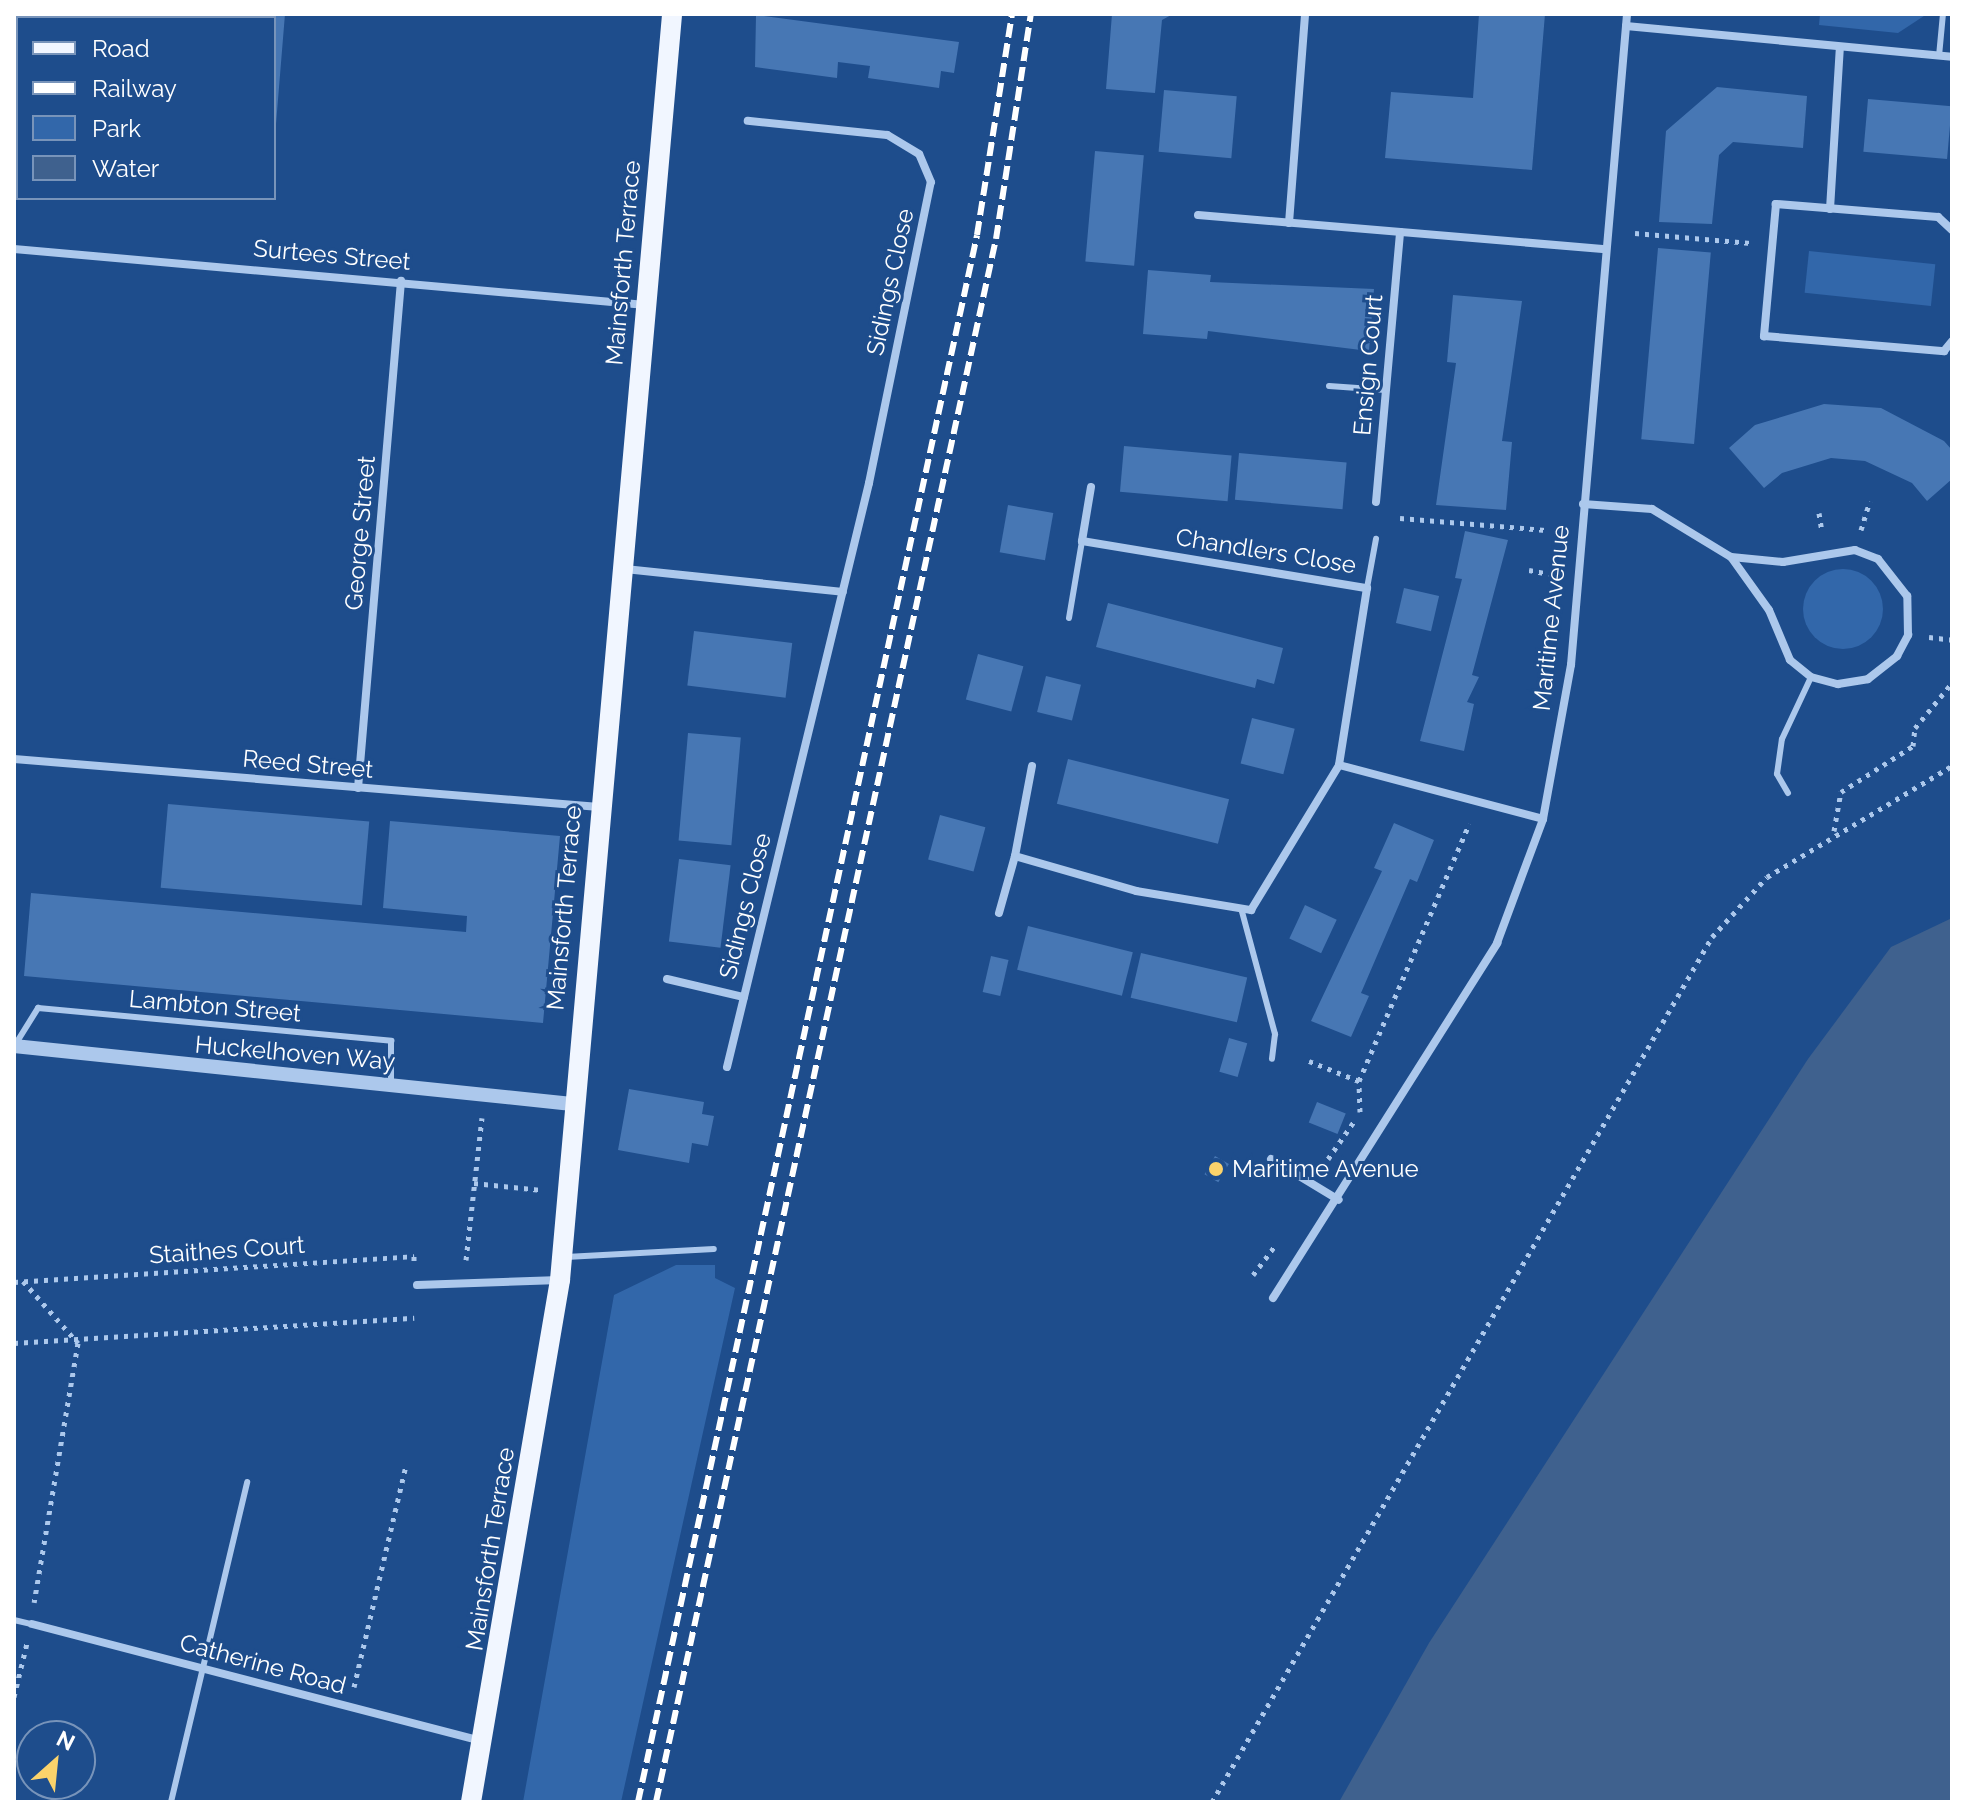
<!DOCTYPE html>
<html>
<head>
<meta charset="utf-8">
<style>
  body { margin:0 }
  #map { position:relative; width:1966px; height:1816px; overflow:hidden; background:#1e4d8c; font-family:Raleway,sans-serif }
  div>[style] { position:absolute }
  .green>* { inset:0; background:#3267aa; transform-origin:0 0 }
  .round { border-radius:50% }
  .water>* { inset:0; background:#3f618e }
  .building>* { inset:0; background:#4777b4; transform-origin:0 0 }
  .path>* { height:5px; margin-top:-2.5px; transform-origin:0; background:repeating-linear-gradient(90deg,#acc8ec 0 4px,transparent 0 10px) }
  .service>* { height:6px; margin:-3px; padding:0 3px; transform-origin:3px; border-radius:3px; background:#acc8ec }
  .minor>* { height:8px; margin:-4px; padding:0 4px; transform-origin:4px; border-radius:4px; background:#acc8ec }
  .tertiary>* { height:14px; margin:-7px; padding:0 7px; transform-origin:7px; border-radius:7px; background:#acc8ec }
  .primary>* { height:20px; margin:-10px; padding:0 10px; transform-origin:10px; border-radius:10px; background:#f1f6ff }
  .rail>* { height:6px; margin-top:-3px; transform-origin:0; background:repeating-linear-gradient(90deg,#fff 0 14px,transparent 0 20px) }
  .dots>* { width:22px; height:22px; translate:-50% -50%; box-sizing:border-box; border:4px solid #1e4d8c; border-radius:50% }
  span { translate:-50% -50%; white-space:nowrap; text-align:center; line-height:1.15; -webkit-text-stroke:6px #1e4d8c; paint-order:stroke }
  .street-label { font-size:24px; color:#fff }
  .poi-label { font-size:24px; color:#fff }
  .left { translate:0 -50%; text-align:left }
  .frame { position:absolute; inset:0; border:16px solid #fff; pointer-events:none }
  .legend { position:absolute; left:16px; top:16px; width:260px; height:184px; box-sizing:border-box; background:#1e4d8c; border:2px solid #7894ba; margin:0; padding:10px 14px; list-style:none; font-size:24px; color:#fff }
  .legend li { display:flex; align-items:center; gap:16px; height:40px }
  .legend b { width:40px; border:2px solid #7894ba }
  .north { position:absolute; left:16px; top:1720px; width:80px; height:80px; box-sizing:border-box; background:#1e4d8c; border:2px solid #7894ba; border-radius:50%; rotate:27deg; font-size:22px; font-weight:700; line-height:32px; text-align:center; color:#fff }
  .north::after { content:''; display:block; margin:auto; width:28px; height:36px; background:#fbd36b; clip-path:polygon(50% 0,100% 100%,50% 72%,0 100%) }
</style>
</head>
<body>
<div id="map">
  <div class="green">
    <i style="clip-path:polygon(1820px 14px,1927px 14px,1898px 33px,1819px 25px)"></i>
    <i style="left:1809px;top:251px;width:127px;height:42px;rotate:6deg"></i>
    <i class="round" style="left:1803px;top:569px;width:80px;height:80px"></i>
    <i style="clip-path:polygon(676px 1265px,715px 1265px,715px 1278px,735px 1288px,621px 1802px,523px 1802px,614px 1295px)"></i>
  </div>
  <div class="water">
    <i style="clip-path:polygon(1952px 918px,1952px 1802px,1339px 1802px,1429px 1643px,1808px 1059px,1891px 947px)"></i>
  </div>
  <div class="building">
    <i style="clip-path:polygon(14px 14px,285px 14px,276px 124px,274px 18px,18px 18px,14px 173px)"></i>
    <i style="clip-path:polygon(1112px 14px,1173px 14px,1162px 20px,1155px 93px,1106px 89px)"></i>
    <i style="clip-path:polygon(1479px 14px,1545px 14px,1532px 170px,1385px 158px,1391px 92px,1473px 98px)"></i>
    <i style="clip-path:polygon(756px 15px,959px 42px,954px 73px,941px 71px,939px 88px,868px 78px,870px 66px,838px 62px,837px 78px,755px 67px)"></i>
    <i style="clip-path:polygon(1717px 87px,1807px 96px,1803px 148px,1733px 142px,1719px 155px,1712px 224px,1659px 222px,1666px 131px)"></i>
    <i style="left:1164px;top:90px;width:73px;height:62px;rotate:5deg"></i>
    <i style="left:1868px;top:99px;width:84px;height:53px;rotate:5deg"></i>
    <i style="left:1095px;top:151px;width:49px;height:111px;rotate:5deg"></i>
    <i style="left:1658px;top:248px;width:53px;height:192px;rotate:5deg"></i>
    <i style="clip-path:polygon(1148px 270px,1211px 275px,1210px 282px,1374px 289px,1369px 351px,1208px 331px,1207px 339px,1143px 334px)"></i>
    <i style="clip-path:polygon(1453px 295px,1522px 301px,1502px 441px,1512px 442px,1506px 510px,1436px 505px,1456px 363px,1447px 362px)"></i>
    <i style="clip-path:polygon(1824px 404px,1881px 408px,1944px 441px,1952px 450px,1952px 479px,1927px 501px,1912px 483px,1865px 461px,1831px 458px,1782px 473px,1764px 488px,1729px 448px,1755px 425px)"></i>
    <i style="left:1124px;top:446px;width:108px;height:46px;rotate:5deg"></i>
    <i style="left:1239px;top:453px;width:108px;height:47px;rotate:5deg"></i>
    <i style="left:1008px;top:505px;width:46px;height:48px;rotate:10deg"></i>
    <i style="clip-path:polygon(1465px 531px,1508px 540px,1472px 675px,1479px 677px,1467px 702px,1474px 704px,1464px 751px,1420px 741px,1462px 579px,1455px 578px)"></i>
    <i style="left:1404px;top:588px;width:36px;height:36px;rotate:13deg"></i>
    <i style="clip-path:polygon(1108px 603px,1283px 648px,1274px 684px,1257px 679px,1255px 688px,1096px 647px)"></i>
    <i style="left:694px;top:631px;width:99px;height:55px;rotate:7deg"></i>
    <i style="left:978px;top:654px;width:47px;height:47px;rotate:15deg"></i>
    <i style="left:1046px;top:676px;width:36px;height:37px;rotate:14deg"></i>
    <i style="left:1252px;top:718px;width:44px;height:47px;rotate:14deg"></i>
    <i style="left:688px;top:733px;width:53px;height:108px;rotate:5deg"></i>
    <i style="left:1068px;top:759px;width:166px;height:46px;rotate:14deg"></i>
    <i style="left:168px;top:804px;width:202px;height:84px;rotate:5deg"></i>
    <i style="left:940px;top:815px;width:47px;height:46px;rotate:15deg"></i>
    <i style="clip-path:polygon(390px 821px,560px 836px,543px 1023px,24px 976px,31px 893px,466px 932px,467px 916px,383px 908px)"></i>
    <i style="clip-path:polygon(1394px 823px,1434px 840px,1417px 882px,1410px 879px,1361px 993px,1369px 996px,1351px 1037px,1311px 1021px,1382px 871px,1374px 868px)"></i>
    <i style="left:679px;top:859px;width:52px;height:83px;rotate:7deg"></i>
    <i style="left:1305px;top:905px;width:35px;height:37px;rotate:25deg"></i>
    <i style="left:1028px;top:926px;width:108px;height:45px;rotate:14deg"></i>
    <i style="left:1141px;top:953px;width:109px;height:46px;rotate:13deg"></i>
    <i style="left:991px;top:956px;width:18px;height:37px;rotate:13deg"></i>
    <i style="left:1229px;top:1038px;width:19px;height:35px;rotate:16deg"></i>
    <i style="clip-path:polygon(629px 1089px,704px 1102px,702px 1114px,714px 1116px,708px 1146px,692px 1143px,689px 1163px,618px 1150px)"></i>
    <i style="left:1317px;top:1102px;width:31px;height:22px;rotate:22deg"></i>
    <i style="left:1215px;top:1156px;width:16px;height:21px;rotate:30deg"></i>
  </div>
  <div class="path">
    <i style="left:1635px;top:233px;width:116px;rotate:4.9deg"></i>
    <i style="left:1819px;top:513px;width:19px;rotate:81deg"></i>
    <i style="left:1400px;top:518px;width:146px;rotate:4.7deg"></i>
    <i style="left:1861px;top:530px;width:30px;rotate:-73deg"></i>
    <i style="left:1529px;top:570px;width:26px;rotate:11deg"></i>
    <i style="left:1929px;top:637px;width:23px;rotate:7deg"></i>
    <i style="left:1834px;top:831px;width:40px;rotate:-80deg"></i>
    <i style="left:1841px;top:792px;width:85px;rotate:-32.6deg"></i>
    <i style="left:1913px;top:746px;width:18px;rotate:-84deg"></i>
    <i style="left:1915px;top:728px;width:58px;rotate:-50.6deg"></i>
    <i style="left:1309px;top:1061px;width:54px;rotate:21.8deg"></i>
    <i style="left:1360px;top:1112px;width:31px;rotate:-92deg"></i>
    <i style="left:1359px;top:1081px;width:280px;rotate:-66.8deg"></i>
    <i style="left:1328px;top:1159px;width:47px;rotate:-55.3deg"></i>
    <i style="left:474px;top:1183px;width:68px;rotate:5.9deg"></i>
    <i style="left:466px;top:1260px;width:143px;rotate:-83.6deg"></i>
    <i style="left:1253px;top:1275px;width:39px;rotate:-53deg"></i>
    <i style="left:23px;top:1281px;width:83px;rotate:48.4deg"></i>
    <i style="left:78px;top:1343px;width:263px;rotate:99.6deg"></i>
    <i style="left:14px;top:1282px;width:401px;rotate:-3.7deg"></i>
    <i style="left:414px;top:1256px;width:6px;rotate:90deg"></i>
    <i style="left:14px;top:1343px;width:401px;rotate:-3.6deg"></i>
    <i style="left:354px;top:1687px;width:228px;rotate:-76.8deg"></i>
    <i style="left:14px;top:1697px;width:56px;rotate:-76.5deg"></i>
    <i style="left:1212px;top:1802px;width:999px;rotate:-59.97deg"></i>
    <i style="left:1712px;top:937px;width:81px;rotate:-47.5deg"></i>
    <i style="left:1767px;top:877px;width:216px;rotate:-31deg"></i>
  </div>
  <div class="service">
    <i style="left:1939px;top:56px;width:42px;rotate:-84.6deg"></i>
    <i style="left:1329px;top:386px;width:57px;rotate:4deg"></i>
    <i style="left:1367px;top:588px;width:50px;rotate:-79.6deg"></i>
    <i style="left:1069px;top:618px;width:78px;rotate:-80.4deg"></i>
    <i style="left:1788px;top:793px;width:22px;rotate:-120deg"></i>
    <i style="left:1777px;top:774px;width:35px;rotate:-82deg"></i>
    <i style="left:1782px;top:739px;width:68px;rotate:-64.9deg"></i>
    <i style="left:1241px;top:908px;width:131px;rotate:74.9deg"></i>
    <i style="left:1275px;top:1034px;width:25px;rotate:97deg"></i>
    <i style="left:15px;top:1045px;width:44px;rotate:-58.1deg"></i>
    <i style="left:38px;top:1008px;width:355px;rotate:5.3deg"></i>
    <i style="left:391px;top:1041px;width:42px;rotate:90deg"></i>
    <i style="left:566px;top:1257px;width:148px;rotate:-3.1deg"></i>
    <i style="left:14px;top:1620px;width:18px;rotate:13deg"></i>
    <i style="left:171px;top:1802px;width:329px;rotate:-76.6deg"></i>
  </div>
  <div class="minor">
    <i style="left:1626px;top:26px;width:327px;rotate:5.4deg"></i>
    <i style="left:1830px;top:209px;width:162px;rotate:-86.5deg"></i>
    <i style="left:1198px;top:215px;width:409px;rotate:4.8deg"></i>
    <i style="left:1289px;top:223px;width:210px;rotate:-85.6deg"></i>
    <i style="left:1952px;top:230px;width:19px;rotate:-137deg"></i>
    <i style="left:1938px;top:217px;width:163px;rotate:-175.4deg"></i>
    <i style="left:1776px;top:204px;width:133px;rotate:95.2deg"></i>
    <i style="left:1764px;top:336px;width:181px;rotate:4.8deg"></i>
    <i style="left:1944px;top:351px;width:13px;rotate:-51deg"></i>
    <i style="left:14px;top:249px;width:634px;rotate:5.06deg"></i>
    <i style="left:1091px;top:487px;width:55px;rotate:99.5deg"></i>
    <i style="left:1082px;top:541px;width:289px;rotate:9.4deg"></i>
    <i style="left:1367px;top:588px;width:179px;rotate:99deg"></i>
    <i style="left:1339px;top:765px;width:211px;rotate:14.8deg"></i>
    <i style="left:1376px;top:502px;width:271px;rotate:-84.9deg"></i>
    <i style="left:1583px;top:504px;width:69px;rotate:4.1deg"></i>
    <i style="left:1652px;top:509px;width:92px;rotate:31.3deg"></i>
    <i style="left:1731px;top:557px;width:65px;rotate:54.4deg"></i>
    <i style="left:1769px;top:610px;width:54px;rotate:67.2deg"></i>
    <i style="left:1790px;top:660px;width:27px;rotate:39deg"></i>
    <i style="left:1811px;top:677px;width:28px;rotate:15deg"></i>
    <i style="left:1838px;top:684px;width:30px;rotate:-9deg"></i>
    <i style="left:1868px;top:679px;width:37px;rotate:-38deg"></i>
    <i style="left:1897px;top:656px;width:24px;rotate:-62deg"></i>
    <i style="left:1908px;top:635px;width:39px;rotate:-91deg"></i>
    <i style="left:1907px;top:596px;width:47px;rotate:-128.1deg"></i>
    <i style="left:1878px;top:559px;width:25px;rotate:-159deg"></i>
    <i style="left:1855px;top:550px;width:73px;rotate:170.5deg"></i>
    <i style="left:1783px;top:562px;width:52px;rotate:-174.5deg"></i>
    <i style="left:625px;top:569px;width:219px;rotate:6deg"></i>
    <i style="left:14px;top:759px;width:587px;rotate:4.69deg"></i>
    <i style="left:1032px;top:766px;width:92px;rotate:100.7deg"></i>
    <i style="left:1015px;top:856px;width:126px;rotate:16.1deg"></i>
    <i style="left:1136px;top:891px;width:117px;rotate:9.4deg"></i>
    <i style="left:1251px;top:910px;width:170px;rotate:-58.7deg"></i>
    <i style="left:358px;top:788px;width:509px;rotate:-85.15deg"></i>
    <i style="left:999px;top:913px;width:59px;rotate:-74.3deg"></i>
    <i style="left:667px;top:979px;width:79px;rotate:13.2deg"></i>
    <i style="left:727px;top:1067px;width:601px;rotate:-76.33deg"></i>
    <i style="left:869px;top:483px;width:307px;rotate:-78.4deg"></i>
    <i style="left:931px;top:182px;width:30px;rotate:-113deg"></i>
    <i style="left:919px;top:154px;width:37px;rotate:-149deg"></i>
    <i style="left:887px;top:135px;width:140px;rotate:-174.2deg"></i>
    <i style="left:1271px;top:1159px;width:79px;rotate:31.1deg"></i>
    <i style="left:417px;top:1285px;width:143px;rotate:-2deg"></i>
    <i style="left:1273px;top:1298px;width:420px;rotate:-57.7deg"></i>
    <i style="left:1497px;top:943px;width:132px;rotate:-69.6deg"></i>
    <i style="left:1543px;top:819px;width:157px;rotate:-79.7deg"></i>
    <i style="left:1571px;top:665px;width:653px;rotate:-85.08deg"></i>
    <i style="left:32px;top:1624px;width:463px;rotate:14.6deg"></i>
  </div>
  <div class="tertiary">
    <i style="left:14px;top:1046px;width:561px;rotate:5.93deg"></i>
  </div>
  <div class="primary">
    <i style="left:471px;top:1802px;width:530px;rotate:-80.32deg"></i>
    <i style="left:560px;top:1280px;width:1271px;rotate:-84.94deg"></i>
  </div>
  <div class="rail">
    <i style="left:638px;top:1802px;width:1603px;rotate:-77.79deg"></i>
    <i style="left:977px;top:235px;width:224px;rotate:-81deg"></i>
    <i style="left:656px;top:1802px;width:1600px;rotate:-77.73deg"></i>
    <i style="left:996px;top:239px;width:228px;rotate:-81.2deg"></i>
  </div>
  <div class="dots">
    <i style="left:1216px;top:1169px;background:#fbd36b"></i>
  </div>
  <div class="street-label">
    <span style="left:332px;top:255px;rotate:5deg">Surtees Street</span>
    <span style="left:623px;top:263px;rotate:-85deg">Mainsforth Terrace</span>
    <span style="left:890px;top:282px;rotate:-78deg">Sidings Close</span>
    <span style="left:1368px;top:365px;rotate:-85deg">Ensign Court</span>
    <span style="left:360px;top:533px;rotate:-85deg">George Street</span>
    <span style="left:1266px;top:551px;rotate:9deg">Chandlers Close</span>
    <span style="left:1551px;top:618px;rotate:-84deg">Maritime Avenue</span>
    <span style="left:308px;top:764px;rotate:5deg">Reed Street</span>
    <span style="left:745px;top:906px;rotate:-76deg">Sidings Close</span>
    <span style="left:564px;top:908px;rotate:-85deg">Mainsforth Terrace</span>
    <span style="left:215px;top:1006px;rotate:5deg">Lambton Street</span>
    <span style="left:295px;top:1053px;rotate:5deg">Huckelhoven Way</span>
    <span style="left:227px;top:1250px;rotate:-4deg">Staithes Court</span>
    <span style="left:490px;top:1549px;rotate:-81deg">Mainsforth Terrace</span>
    <span style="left:263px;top:1664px;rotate:15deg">Catherine Road</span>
  </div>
  <div class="poi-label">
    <span class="left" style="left:1232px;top:1169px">Maritime Avenue</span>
  </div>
  <div class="frame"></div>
  <ul class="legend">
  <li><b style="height:10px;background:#f1f6ff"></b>Road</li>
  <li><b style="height:10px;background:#fff"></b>Railway</li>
  <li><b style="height:22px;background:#3267aa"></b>Park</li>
  <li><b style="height:22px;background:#3f618e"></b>Water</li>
  </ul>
  <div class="north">N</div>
</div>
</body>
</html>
